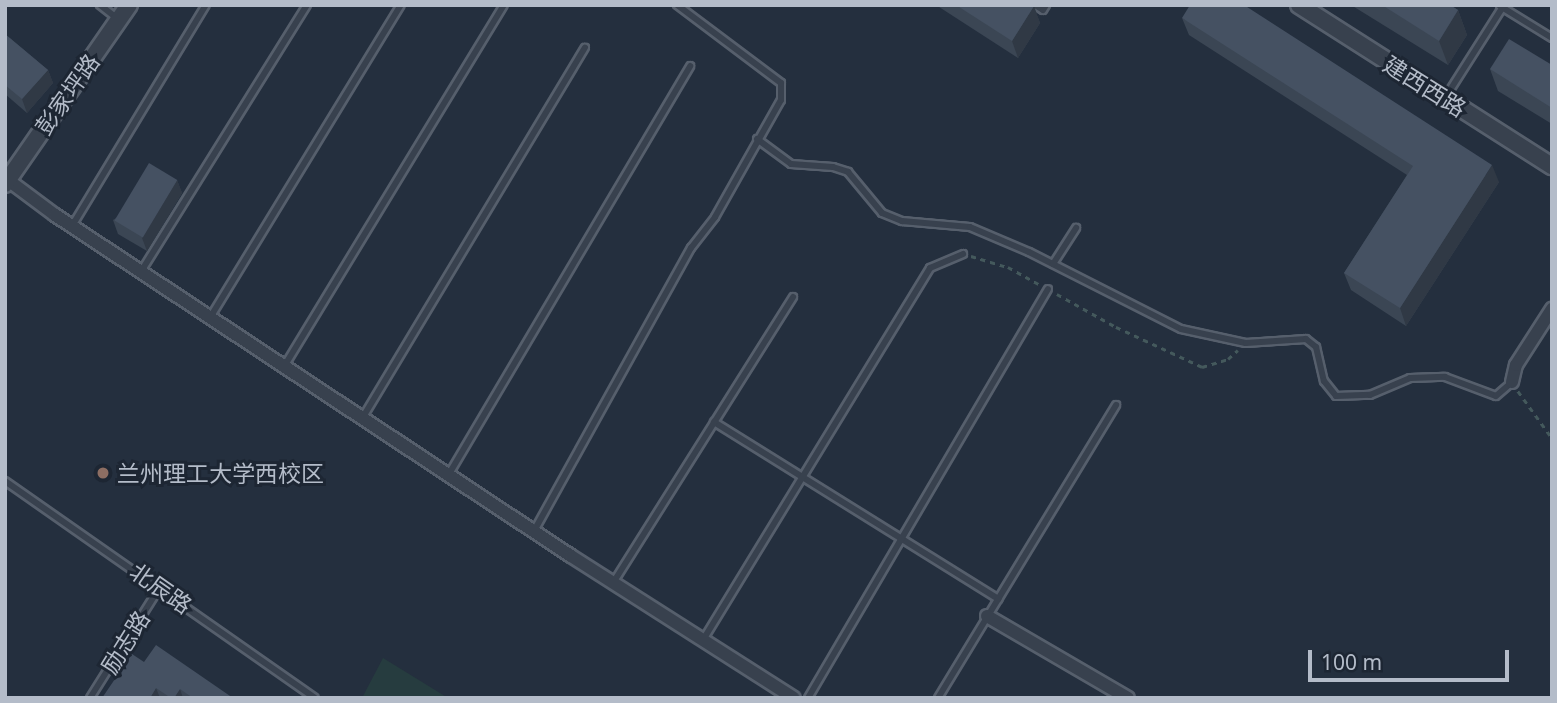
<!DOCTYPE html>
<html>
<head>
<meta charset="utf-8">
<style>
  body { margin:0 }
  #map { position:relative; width:1557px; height:703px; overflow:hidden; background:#242f3e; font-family:"Noto Sans","Noto Sans SC",sans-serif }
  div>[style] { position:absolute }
  .green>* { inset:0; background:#263c3f }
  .path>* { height:2.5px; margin-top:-1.25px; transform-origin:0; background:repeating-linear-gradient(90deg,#44595c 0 5px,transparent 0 10px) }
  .roads { filter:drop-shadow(2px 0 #565f6c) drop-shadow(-2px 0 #565f6c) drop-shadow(0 2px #565f6c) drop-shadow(0 -2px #565f6c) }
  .service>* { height:6px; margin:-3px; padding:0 3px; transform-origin:3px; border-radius:3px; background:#38414e }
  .minor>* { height:12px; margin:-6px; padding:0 6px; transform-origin:6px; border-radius:6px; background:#38414e }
  .tertiary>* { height:16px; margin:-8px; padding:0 8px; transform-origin:8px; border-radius:8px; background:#38414e }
  .wall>* { inset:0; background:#3b4654 }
  .shaded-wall>* { inset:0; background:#303945 }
  .building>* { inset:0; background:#455162; transform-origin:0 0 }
  .dots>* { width:19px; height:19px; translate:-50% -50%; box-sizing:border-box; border:4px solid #1d2633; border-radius:50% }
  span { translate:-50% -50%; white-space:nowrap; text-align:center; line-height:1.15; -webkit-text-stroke:6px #1d2633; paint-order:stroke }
  .street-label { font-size:23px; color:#b4bcc9 }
  .poi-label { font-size:23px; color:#b4bcc9 }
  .left { translate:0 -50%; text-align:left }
  .frame { position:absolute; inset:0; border:7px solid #b4bcc9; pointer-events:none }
  .scale { position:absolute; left:1308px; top:650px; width:201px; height:32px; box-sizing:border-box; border:4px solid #b4bcc9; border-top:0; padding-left:9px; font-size:21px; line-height:24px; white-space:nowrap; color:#b4bcc9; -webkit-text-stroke:5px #1d2633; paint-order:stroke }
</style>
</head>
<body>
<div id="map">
  <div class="green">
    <i style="clip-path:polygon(383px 658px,448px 698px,362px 698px)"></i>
  </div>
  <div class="path">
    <i style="left:971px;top:256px;width:39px;rotate:17deg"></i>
    <i style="left:1008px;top:267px;width:35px;rotate:29deg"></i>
    <i style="left:1057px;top:294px;width:68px;rotate:29.2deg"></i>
    <i style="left:1116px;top:327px;width:95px;rotate:24.9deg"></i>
    <i style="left:1202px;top:367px;width:27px;rotate:-17deg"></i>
    <i style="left:1228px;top:359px;width:13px;rotate:-42deg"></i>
    <i style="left:1518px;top:391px;width:58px;rotate:54.1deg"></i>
  </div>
  <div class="roads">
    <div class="service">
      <i style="left:100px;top:5px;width:23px;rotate:38deg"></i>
      <i style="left:1035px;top:5px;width:9px;rotate:32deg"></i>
      <i style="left:1043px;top:10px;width:6px;rotate:-59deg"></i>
      <i style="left:1500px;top:6px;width:61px;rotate:31.6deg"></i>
      <i style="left:1445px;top:98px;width:110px;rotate:-57.6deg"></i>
      <i style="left:757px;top:139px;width:42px;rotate:36.3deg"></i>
      <i style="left:791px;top:164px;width:42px;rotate:4.1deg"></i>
      <i style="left:833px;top:167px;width:16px;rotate:18deg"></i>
      <i style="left:848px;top:172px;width:53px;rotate:50.3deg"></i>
      <i style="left:882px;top:213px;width:22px;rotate:22deg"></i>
      <i style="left:902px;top:221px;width:68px;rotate:5deg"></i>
      <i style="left:970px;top:227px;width:64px;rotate:23deg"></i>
      <i style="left:1029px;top:252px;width:170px;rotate:26.9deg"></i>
      <i style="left:1181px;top:329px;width:66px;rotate:12.2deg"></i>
      <i style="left:1246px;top:343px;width:60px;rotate:-3.8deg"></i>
      <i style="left:1306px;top:339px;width:13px;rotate:39deg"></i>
      <i style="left:1316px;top:347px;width:35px;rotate:77deg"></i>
      <i style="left:1324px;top:381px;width:19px;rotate:51deg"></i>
      <i style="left:1336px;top:396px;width:34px;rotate:-2deg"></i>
      <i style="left:1370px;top:395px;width:43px;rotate:-23deg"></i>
      <i style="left:1410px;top:378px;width:35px;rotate:-2deg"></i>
      <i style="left:1445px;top:377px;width:54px;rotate:20.4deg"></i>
      <i style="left:1496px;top:396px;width:21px;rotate:-41deg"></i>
      <i style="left:72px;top:226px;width:258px;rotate:-58.8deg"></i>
      <i style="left:1053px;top:264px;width:43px;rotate:-57.4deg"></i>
      <i style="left:142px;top:270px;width:312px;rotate:-58.1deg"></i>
      <i style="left:211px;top:316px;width:364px;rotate:-58.6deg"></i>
      <i style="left:285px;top:365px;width:421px;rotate:-58.7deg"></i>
      <i style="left:363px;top:417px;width:431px;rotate:-59deg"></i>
      <i style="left:714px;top:422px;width:335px;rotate:31.9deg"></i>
      <i style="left:449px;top:474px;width:474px;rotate:-59.4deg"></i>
      <i style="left:5px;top:481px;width:378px;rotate:35deg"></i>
      <i style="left:534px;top:531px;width:324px;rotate:-61deg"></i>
      <i style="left:691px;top:248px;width:39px;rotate:-52deg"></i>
      <i style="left:715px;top:217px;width:134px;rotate:-60.6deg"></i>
      <i style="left:781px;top:100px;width:17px;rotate:-90deg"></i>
      <i style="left:781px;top:83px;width:130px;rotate:-143.1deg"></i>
      <i style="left:613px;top:583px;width:338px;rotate:-57.8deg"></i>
      <i style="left:703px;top:640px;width:436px;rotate:-58.6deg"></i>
      <i style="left:930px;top:268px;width:36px;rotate:-23deg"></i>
      <i style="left:90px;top:698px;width:131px;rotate:-57.8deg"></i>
      <i style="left:808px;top:698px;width:474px;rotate:-59.6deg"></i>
      <i style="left:938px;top:698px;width:343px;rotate:-58.7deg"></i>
    </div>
    <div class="minor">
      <i style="left:8px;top:180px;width:59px;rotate:36.7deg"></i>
      <i style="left:55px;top:215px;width:618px;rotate:33.46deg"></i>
      <i style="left:571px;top:556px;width:264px;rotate:32.5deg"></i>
      <i style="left:1512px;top:382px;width:17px;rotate:-77deg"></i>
      <i style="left:1516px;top:365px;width:67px;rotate:-57.3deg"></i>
      <i style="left:987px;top:616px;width:163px;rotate:30.2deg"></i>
    </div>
    <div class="tertiary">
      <i style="left:1299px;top:5px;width:300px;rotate:32.5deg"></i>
      <i style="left:5px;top:184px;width:218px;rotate:-55.3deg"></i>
    </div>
  </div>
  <div class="wall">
    <i style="clip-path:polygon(936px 5px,1033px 5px,1040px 23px,1018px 58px)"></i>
    <i style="clip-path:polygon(1351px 5px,1450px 5px,1458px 10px,1467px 35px,1448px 65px)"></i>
    <i style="clip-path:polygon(1182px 18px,1499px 182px,1406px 326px,1351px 290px,1344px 273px,1407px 175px,1189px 35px)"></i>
    <i style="clip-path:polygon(5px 34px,48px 70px,53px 83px,27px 113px,5px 94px)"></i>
    <i style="clip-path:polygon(1552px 65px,1552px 124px,1498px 91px,1490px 69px)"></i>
    <i style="clip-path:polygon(177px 180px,182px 193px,147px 251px,118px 234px,113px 220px)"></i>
    <i style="clip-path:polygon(144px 662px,233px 698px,102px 698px)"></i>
  </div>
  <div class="shaded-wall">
    <i style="clip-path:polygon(1034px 6px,1040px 23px,1018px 58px,1012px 41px)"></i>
    <i style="clip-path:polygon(1458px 10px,1467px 35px,1448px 65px,1439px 41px)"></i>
    <i style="clip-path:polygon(48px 70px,53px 83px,27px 113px,22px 99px)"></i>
    <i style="clip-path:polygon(1492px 165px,1499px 182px,1406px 326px,1400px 308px)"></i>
    <i style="clip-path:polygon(177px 180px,182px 193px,147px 251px,142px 238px)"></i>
    <i style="clip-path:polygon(156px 688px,160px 698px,150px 698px)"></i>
    <i style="clip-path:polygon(180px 689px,183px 698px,174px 698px)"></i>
  </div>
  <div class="building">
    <i style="clip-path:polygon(956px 5px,1033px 5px,1034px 6px,1012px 41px)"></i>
    <i style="clip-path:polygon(1190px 5px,1244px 5px,1492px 165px,1400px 308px,1344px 273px,1413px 166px,1182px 18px)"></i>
    <i style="clip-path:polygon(1382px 5px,1450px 5px,1458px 10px,1439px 41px)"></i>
    <i style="clip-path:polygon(5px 34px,48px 70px,22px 99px,5px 85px)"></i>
    <i style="clip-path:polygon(1509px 39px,1552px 65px,1552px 108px,1490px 69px)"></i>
    <i style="left:149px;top:163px;width:33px;height:67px;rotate:31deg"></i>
    <i style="clip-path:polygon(156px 645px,233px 698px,193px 698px,180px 689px,174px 698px,171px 698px,156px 688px,150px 698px,102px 698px,132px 654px,144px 662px)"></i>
  </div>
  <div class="dots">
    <i style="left:103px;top:473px;background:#8d6e63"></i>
  </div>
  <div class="street-label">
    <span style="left:1425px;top:86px;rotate:32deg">建西西路</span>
    <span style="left:67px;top:94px;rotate:-55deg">彭家坪路</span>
    <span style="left:161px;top:588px;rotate:35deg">北辰路</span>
    <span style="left:125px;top:642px;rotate:-58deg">励志路</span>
  </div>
  <div class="poi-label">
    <span class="left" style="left:117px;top:473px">兰州理工大学西校区</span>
  </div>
  <div class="frame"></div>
  <div class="scale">100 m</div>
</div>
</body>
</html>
